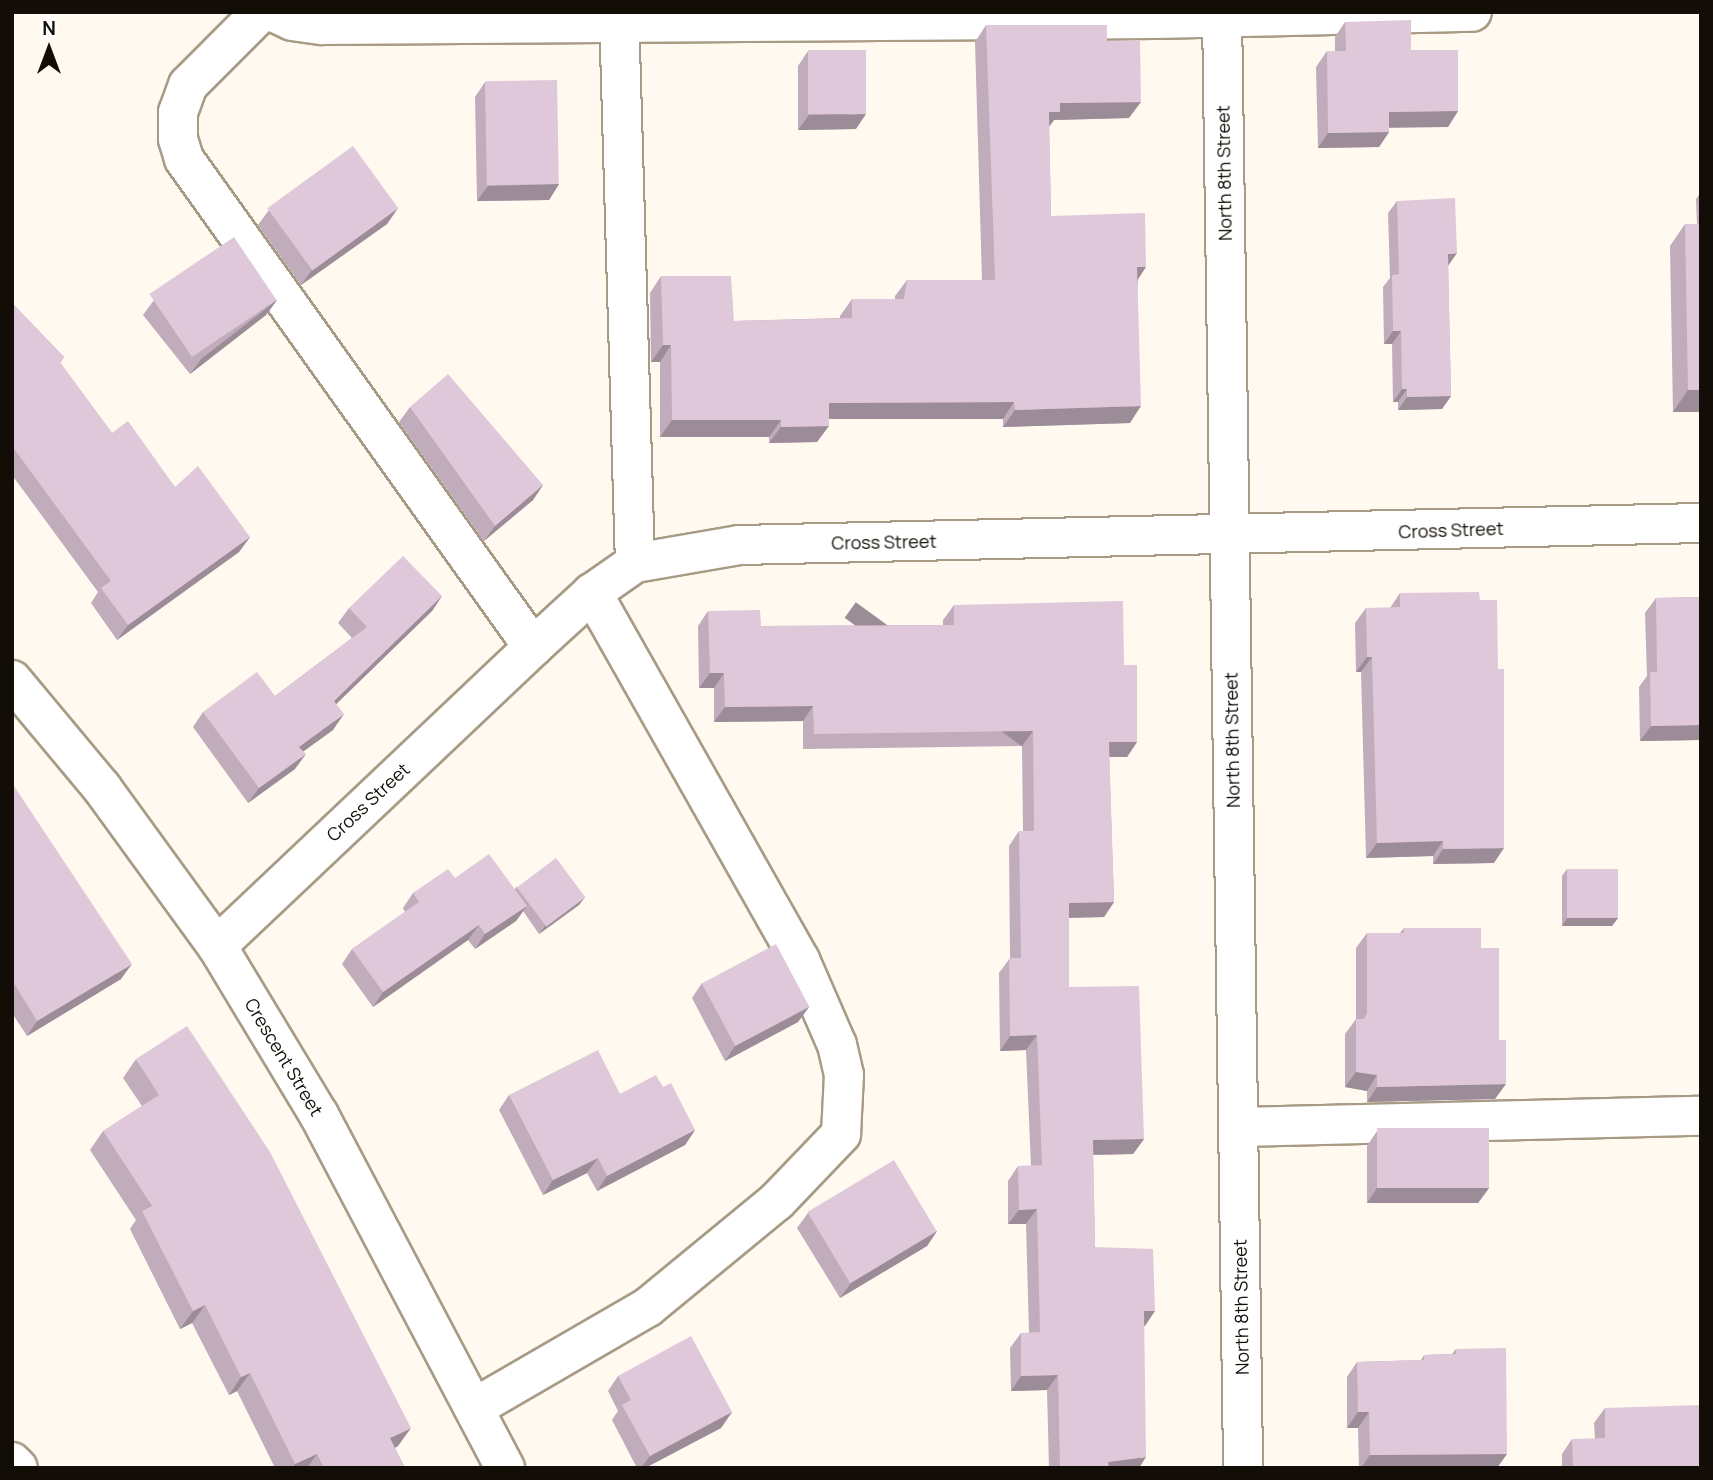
<!DOCTYPE html>
<html>
<head>
<meta charset="utf-8">
<style>
  body { margin:0 }
  #map { position:relative; width:1713px; height:1480px; overflow:hidden; background:#fff9f0; font-family:Manrope,sans-serif }
  div>[style] { position:absolute }
  .roads { filter:drop-shadow(2px 0 #a89b85) drop-shadow(-2px 0 #a89b85) drop-shadow(0 2px #a89b85) drop-shadow(0 -2px #a89b85) }
  .minor>* { height:38px; margin:-19px; padding:0 19px; transform-origin:19px; border-radius:19px; background:#fff }
  .wall>* { inset:0; background:#c0acbb }
  .shaded-wall>* { inset:0; background:#9c8c98; transform-origin:0 0 }
  .building>* { inset:0; background:#dfc8d9; transform-origin:0 0 }
  span { translate:-50% -50%; white-space:nowrap; text-align:center; line-height:1.15; -webkit-text-stroke:6px #fff; paint-order:stroke }
  .street-label { font-size:18px; color:#120d06 }
  .frame { position:absolute; inset:0; border:14px solid #120d06; pointer-events:none }
  .north { position:absolute; left:14px; top:14px; width:70px; height:70px; -webkit-text-stroke:5px #fff; paint-order:stroke; rotate:0deg; font-size:19px; font-weight:700; line-height:28px; text-align:center; color:#120d06 }
  .north::after { content:''; display:block; margin:auto; width:24px; height:32px; background:#120d06; clip-path:polygon(50% 0,100% 100%,50% 72%,0 100%) }
</style>
</head>
<body>
<div id="map">
  <div class="roads">
    <div class="minor">
      <i style="left:261px;top:12px;width:103px;rotate:135deg"></i>
      <i style="left:188px;top:85px;width:29px;rotate:110deg"></i>
      <i style="left:178px;top:112px;width:27px;rotate:90deg"></i>
      <i style="left:178px;top:139px;width:21px;rotate:73deg"></i>
      <i style="left:184px;top:159px;width:600px;rotate:54.43deg"></i>
      <i style="left:273px;top:12px;width:21px;rotate:25deg"></i>
      <i style="left:292px;top:21px;width:30px;rotate:8deg"></i>
      <i style="left:322px;top:25px;width:833px;rotate:-0.41deg"></i>
      <i style="left:1155px;top:19px;width:317px;rotate:-1.3deg"></i>
      <i style="left:619px;top:12px;width:551px;rotate:88.34deg"></i>
      <i style="left:1222px;top:12px;width:1456px;rotate:89.17deg"></i>
      <i style="left:12px;top:680px;width:141px;rotate:50.2deg"></i>
      <i style="left:102px;top:788px;width:195px;rotate:54deg"></i>
      <i style="left:217px;top:946px;width:197px;rotate:58.9deg"></i>
      <i style="left:319px;top:1115px;width:399px;rotate:62.2deg"></i>
      <i style="left:217px;top:946px;width:435px;rotate:-43.4deg"></i>
      <i style="left:533px;top:647px;width:80px;rotate:-42.5deg"></i>
      <i style="left:592px;top:593px;width:52px;rotate:-34.9deg"></i>
      <i style="left:635px;top:563px;width:106px;rotate:-9.8deg"></i>
      <i style="left:739px;top:545px;width:962px;rotate:-1.31deg"></i>
      <i style="left:1239px;top:1127px;width:462px;rotate:-1.4deg"></i>
      <i style="left:474px;top:1408px;width:201px;rotate:-30.1deg"></i>
      <i style="left:648px;top:1307px;width:167px;rotate:-39.4deg"></i>
      <i style="left:777px;top:1201px;width:93px;rotate:-46.3deg"></i>
      <i style="left:841px;top:1134px;width:59px;rotate:-87.1deg"></i>
      <i style="left:844px;top:1075px;width:31px;rotate:-103deg"></i>
      <i style="left:837px;top:1045px;width:93px;rotate:-113.5deg"></i>
      <i style="left:800px;top:960px;width:422px;rotate:-119.5deg"></i>
      <i style="left:12px;top:1462px;width:8px;rotate:45deg"></i>
    </div>
  </div>
  <div class="wall">
    <i style="clip-path:polygon(1345px 22px,1411px 50px,1458px 111px,1448px 127px,1389px 127px,1389px 132px,1379px 147px,1318px 148px,1316px 67px,1327px 51px,1335px 51px,1335px 37px)"></i>
    <i style="clip-path:polygon(986px 25px,1107px 41px,1129px 118px,1054px 120px,1049px 127px,1051px 216px,1138px 279px,1130px 423px,1003px 427px,1003px 419px,829px 419px,817px 442px,769px 443px,769px 437px,660px 437px,660px 362px,651px 362px,650px 293px,661px 276px,734px 321px,840px 318px,840px 316px,852px 299px,895px 299px,895px 296px,907px 280px,982px 280px,975px 42px)"></i>
    <i style="clip-path:polygon(808px 51px,856px 129px,798px 130px,798px 66px)"></i>
    <i style="clip-path:polygon(485px 82px,559px 184px,549px 200px,477px 201px,475px 97px)"></i>
    <i style="clip-path:polygon(1701px 192px,1701px 412px,1673px 412px,1670px 246px,1685px 224px,1697px 224px,1696px 199px)"></i>
    <i style="clip-path:polygon(1397px 201px,1448px 266px,1451px 396px,1442px 409px,1398px 410px,1398px 402px,1393px 402px,1392px 344px,1384px 344px,1383px 287px,1390px 278px,1388px 213px)"></i>
    <i style="clip-path:polygon(398px 208px,387px 224px,301px 285px,258px 225px,269px 210px)"></i>
    <i style="clip-path:polygon(154px 300px,277px 300px,266px 315px,190px 374px,143px 315px)"></i>
    <i style="clip-path:polygon(12px 303px,64px 357px,60px 363px,112px 433px,175px 487px,250px 537px,239px 552px,117px 640px,91px 603px,98px 592px,12px 475px)"></i>
    <i style="clip-path:polygon(410px 407px,543px 485px,533px 500px,484px 541px,399px 422px)"></i>
    <i style="clip-path:polygon(1400px 593px,1494px 863px,1433px 864px,1433px 856px,1366px 858px,1361px 672px,1356px 672px,1355px 623px,1366px 608px,1390px 608px)"></i>
    <i style="clip-path:polygon(442px 596px,432px 611px,336px 704px,333px 730px,303px 751px,295px 769px,248px 803px,193px 727px,203px 712px,275px 696px,352px 638px,338px 623px,349px 608px)"></i>
    <i style="clip-path:polygon(1701px 597px,1701px 740px,1640px 741px,1639px 687px,1647px 676px,1645px 613px,1656px 598px)"></i>
    <i style="clip-path:polygon(954px 605px,1124px 665px,1137px 742px,1127px 757px,1109px 757px,1114px 902px,1104px 917px,1069px 918px,1069px 987px,1144px 1139px,1133px 1154px,1093px 1155px,1095px 1247px,1145px 1326px,1144px 1326px,1139px 1468px,1049px 1468px,1047px 1390px,1011px 1391px,1010px 1348px,1021px 1333px,1029px 1333px,1026px 1224px,1008px 1224px,1008px 1181px,1018px 1166px,1031px 1166px,1026px 1050px,1000px 1051px,999px 973px,1010px 958px,1009px 846px,1019px 831px,1023px 831px,1022px 746px,803px 749px,803px 721px,714px 722px,714px 688px,699px 688px,698px 626px,708px 611px,761px 626px,943px 625px,943px 620px)"></i>
    <i style="clip-path:polygon(12px 783px,121px 979px,27px 1036px,12px 1013px)"></i>
    <i style="clip-path:polygon(1567px 869px,1618px 918px,1612px 926px,1562px 926px,1562px 876px)"></i>
    <i style="clip-path:polygon(455px 878px,515px 889px,516px 887px,585px 897px,579px 905px,539px 934px,523px 911px,516px 921px,475px 949px,468px 940px,373px 1007px,342px 964px,352px 949px,405px 912px,403px 908px,413px 893px)"></i>
    <i style="clip-path:polygon(1404px 928px,1481px 948px,1495px 1099px,1367px 1102px,1367px 1091px,1345px 1087px,1345px 1034px,1356px 1019px,1356px 948px,1367px 933px,1400px 933px)"></i>
    <i style="clip-path:polygon(702px 983px,809px 1007px,798px 1022px,725px 1061px,692px 998px)"></i>
    <i style="clip-path:polygon(136px 1059px,398px 1446px,395px 1448px,405px 1468px,275px 1468px,237px 1391px,229px 1395px,192px 1323px,180px 1329px,130px 1229px,136px 1220px,90px 1150px,103px 1131px,142px 1106px,123px 1078px)"></i>
    <i style="clip-path:polygon(663px 1087px,695px 1130px,685px 1145px,597px 1191px,587px 1173px,543px 1195px,499px 1110px,509px 1095px,620px 1094px)"></i>
    <i style="clip-path:polygon(1377px 1131px,1489px 1188px,1478px 1203px,1367px 1203px,1367px 1146px)"></i>
    <i style="clip-path:polygon(808px 1213px,937px 1231px,927px 1246px,840px 1298px,797px 1228px)"></i>
    <i style="clip-path:polygon(1456px 1349px,1497px 1468px,1359px 1468px,1358px 1428px,1347px 1428px,1347px 1377px,1357px 1362px,1421px 1360px,1424px 1355px,1452px 1354px)"></i>
    <i style="clip-path:polygon(618px 1376px,732px 1412px,721px 1428px,645px 1468px,637px 1468px,612px 1420px,618px 1411px,608px 1391px)"></i>
    <i style="clip-path:polygon(1605px 1408px,1701px 1468px,1562px 1468px,1562px 1454px,1572px 1439px,1595px 1439px,1594px 1423px)"></i>
  </div>
  <div class="shaded-wall">
    <i style="clip-path:polygon(1141px 102px,1129px 118px,1054px 120px,1048px 128px,1049px 112px,1060px 103px)"></i>
    <i style="clip-path:polygon(1458px 111px,1448px 127px,1379px 128px,1389px 112px)"></i>
    <i style="clip-path:polygon(866px 114px,856px 129px,798px 130px,809px 115px)"></i>
    <i style="clip-path:polygon(1389px 132px,1379px 147px,1318px 148px,1328px 133px)"></i>
    <i style="clip-path:polygon(559px 184px,549px 200px,477px 201px,488px 186px)"></i>
    <i style="clip-path:polygon(398px 208px,387px 224px,301px 285px,312px 270px)"></i>
    <i style="clip-path:polygon(1457px 253px,1448px 266px,1448px 254px)"></i>
    <i style="clip-path:polygon(1137px 267px,1146px 267px,1135px 284px)"></i>
    <i style="clip-path:polygon(277px 300px,266px 315px,190px 374px,201px 359px)"></i>
    <i style="clip-path:polygon(1393px 331px,1401px 331px,1392px 344px,1384px 344px)"></i>
    <i style="clip-path:polygon(663px 345px,671px 345px,660px 362px,651px 362px)"></i>
    <i style="clip-path:polygon(1402px 389px,1407px 389px,1398px 402px,1393px 402px)"></i>
    <i style="clip-path:polygon(1688px 390px,1701px 390px,1701px 412px,1673px 412px)"></i>
    <i style="clip-path:polygon(1451px 396px,1442px 409px,1398px 410px,1407px 397px)"></i>
    <i style="clip-path:polygon(1014px 402px,1003px 419px,817px 419px,829px 403px)"></i>
    <i style="clip-path:polygon(1141px 406px,1130px 423px,1003px 427px,1015px 410px)"></i>
    <i style="clip-path:polygon(672px 420px,781px 420px,769px 437px,660px 437px)"></i>
    <i style="clip-path:polygon(829px 426px,817px 442px,769px 443px,781px 427px)"></i>
    <i style="clip-path:polygon(543px 485px,533px 500px,484px 541px,495px 526px)"></i>
    <i style="clip-path:polygon(250px 537px,239px 552px,117px 640px,128px 625px)"></i>
    <i style="clip-path:polygon(442px 596px,432px 611px,324px 716px,334px 701px)"></i>
    <i style="clip-path:polygon(1367px 657px,1372px 657px,1361px 672px,1356px 672px)"></i>
    <i style="clip-path:polygon(710px 673px,724px 673px,714px 688px,699px 688px)"></i>
    <i style="clip-path:polygon(813px 706px,803px 721px,714px 722px,725px 707px)"></i>
    <i style="clip-path:polygon(344px 714px,333px 730px,289px 762px,299px 747px)"></i>
    <i style="clip-path:polygon(1701px 725px,1701px 740px,1640px 741px,1651px 726px)"></i>
    <i style="left:1033px;top:731px;width:19px;height:219px;rotate:126deg"></i>
    <i style="clip-path:polygon(1109px 742px,1137px 742px,1127px 757px,1099px 757px)"></i>
    <i style="clip-path:polygon(306px 754px,295px 769px,248px 803px,259px 788px)"></i>
    <i style="clip-path:polygon(1443px 841px,1433px 856px,1366px 858px,1377px 843px)"></i>
    <i style="clip-path:polygon(1504px 848px,1494px 863px,1433px 864px,1443px 849px)"></i>
    <i style="clip-path:polygon(585px 897px,579px 905px,539px 934px,545px 926px)"></i>
    <i style="clip-path:polygon(1114px 902px,1104px 917px,1059px 918px,1069px 903px)"></i>
    <i style="clip-path:polygon(527px 906px,516px 921px,475px 949px,485px 934px)"></i>
    <i style="clip-path:polygon(1567px 918px,1618px 918px,1612px 926px,1562px 926px)"></i>
    <i style="clip-path:polygon(479px 925px,468px 940px,373px 1007px,383px 992px)"></i>
    <i style="clip-path:polygon(132px 964px,121px 979px,27px 1036px,37px 1021px)"></i>
    <i style="clip-path:polygon(809px 1007px,798px 1022px,725px 1061px,735px 1046px)"></i>
    <i style="clip-path:polygon(1037px 1035px,1026px 1050px,1000px 1051px,1010px 1036px)"></i>
    <i style="clip-path:polygon(1356px 1072px,1377px 1075px,1367px 1091px,1345px 1087px)"></i>
    <i style="clip-path:polygon(1506px 1084px,1495px 1099px,1367px 1102px,1377px 1087px)"></i>
    <i style="clip-path:polygon(695px 1130px,685px 1145px,597px 1191px,607px 1176px)"></i>
    <i style="clip-path:polygon(1144px 1139px,1133px 1154px,1083px 1155px,1093px 1140px)"></i>
    <i style="clip-path:polygon(598px 1158px,587px 1173px,543px 1195px,553px 1180px)"></i>
    <i style="clip-path:polygon(1377px 1188px,1489px 1188px,1478px 1203px,1367px 1203px)"></i>
    <i style="clip-path:polygon(1037px 1209px,1026px 1224px,1008px 1224px,1019px 1210px)"></i>
    <i style="clip-path:polygon(937px 1231px,927px 1246px,840px 1298px,851px 1283px)"></i>
    <i style="clip-path:polygon(205px 1305px,192px 1323px,180px 1329px,193px 1311px)"></i>
    <i style="clip-path:polygon(1144px 1311px,1155px 1311px,1145px 1326px,1133px 1326px)"></i>
    <i style="clip-path:polygon(250px 1373px,237px 1391px,229px 1395px,241px 1377px)"></i>
    <i style="clip-path:polygon(1058px 1375px,1047px 1390px,1011px 1391px,1021px 1376px)"></i>
    <i style="clip-path:polygon(732px 1412px,721px 1428px,645px 1468px,641px 1468px,650px 1456px)"></i>
    <i style="clip-path:polygon(1358px 1412px,1369px 1412px,1358px 1428px,1347px 1428px)"></i>
    <i style="clip-path:polygon(411px 1428px,398px 1446px,378px 1456px,390px 1438px)"></i>
    <i style="clip-path:polygon(317px 1454px,307px 1468px,293px 1468px,295px 1464px)"></i>
    <i style="clip-path:polygon(1507px 1454px,1497px 1468px,1361px 1468px,1370px 1455px)"></i>
    <i style="clip-path:polygon(1146px 1457px,1139px 1468px,1104px 1468px,1108px 1462px)"></i>
  </div>
  <div class="building">
    <i style="clip-path:polygon(1411px 20px,1411px 50px,1458px 50px,1458px 111px,1389px 112px,1389px 132px,1328px 133px,1327px 51px,1346px 51px,1345px 22px)"></i>
    <i style="clip-path:polygon(986px 25px,1107px 25px,1107px 41px,1140px 41px,1141px 102px,1060px 103px,1060px 112px,1049px 112px,1051px 216px,1145px 213px,1146px 267px,1137px 267px,1141px 406px,1015px 410px,1014px 402px,829px 403px,829px 426px,781px 427px,781px 420px,672px 420px,671px 345px,663px 345px,661px 276px,731px 276px,734px 321px,852px 318px,852px 299px,904px 299px,907px 280px,995px 280px)"></i>
    <i style="left:866px;top:50px;width:64px;height:58px;rotate:90deg"></i>
    <i style="left:557px;top:80px;width:104px;height:72px;rotate:89deg"></i>
    <i style="left:353px;top:146px;width:77px;height:106px;rotate:54deg"></i>
    <i style="clip-path:polygon(1455px 198px,1457px 253px,1448px 254px,1451px 396px,1407px 397px,1407px 389px,1402px 389px,1401px 331px,1393px 331px,1392px 275px,1399px 274px,1397px 201px)"></i>
    <i style="clip-path:polygon(1685px 224px,1701px 224px,1701px 390px,1688px 390px)"></i>
    <i style="left:234px;top:237px;width:76px;height:102px;rotate:56deg"></i>
    <i style="clip-path:polygon(12px 303px,64px 357px,60px 362px,112px 433px,128px 421px,175px 487px,198px 466px,250px 537px,128px 625px,101px 588px,111px 581px,12px 446px)"></i>
    <i style="clip-path:polygon(448px 374px,543px 485px,495px 526px,410px 407px)"></i>
    <i style="clip-path:polygon(403px 556px,442px 596px,334px 701px,344px 714px,299px 747px,306px 754px,259px 788px,203px 712px,257px 672px,275px 696px,367px 627px,349px 608px)"></i>
    <i style="clip-path:polygon(1479px 592px,1480px 600px,1497px 600px,1498px 669px,1504px 669px,1504px 848px,1443px 849px,1443px 841px,1377px 843px,1372px 657px,1367px 657px,1366px 608px,1400px 607px,1400px 593px)"></i>
    <i style="clip-path:polygon(1701px 597px,1701px 725px,1651px 726px,1650px 672px,1657px 672px,1656px 598px)"></i>
    <i style="clip-path:polygon(1123px 601px,1124px 665px,1137px 665px,1137px 742px,1109px 742px,1114px 902px,1069px 903px,1069px 987px,1139px 986px,1144px 1139px,1093px 1140px,1095px 1247px,1153px 1249px,1155px 1311px,1144px 1311px,1146px 1457px,1108px 1462px,1109px 1468px,1060px 1468px,1058px 1375px,1021px 1376px,1021px 1333px,1040px 1332px,1037px 1209px,1019px 1210px,1018px 1166px,1042px 1165px,1037px 1035px,1010px 1036px,1009px 958px,1021px 958px,1019px 831px,1034px 831px,1033px 731px,814px 734px,813px 706px,725px 707px,724px 673px,710px 673px,708px 611px,760px 610px,761px 626px,954px 625px,954px 605px)"></i>
    <i style="clip-path:polygon(12px 783px,132px 964px,37px 1021px,12px 980px)"></i>
    <i style="clip-path:polygon(489px 854px,527px 906px,485px 934px,479px 925px,383px 992px,352px 949px,419px 902px,413px 893px,448px 869px,455px 878px)"></i>
    <i style="left:556px;top:858px;width:49px;height:49px;rotate:53deg"></i>
    <i style="left:1567px;top:869px;width:51px;height:49px"></i>
    <i style="clip-path:polygon(1404px 928px,1481px 928px,1481px 948px,1499px 948px,1499px 1040px,1506px 1040px,1506px 1084px,1377px 1087px,1377px 1075px,1356px 1072px,1356px 1019px,1364px 1019px,1367px 1013px,1367px 933px,1404px 933px)"></i>
    <i style="left:776px;top:944px;width:71px;height:84px;rotate:62deg"></i>
    <i style="clip-path:polygon(187px 1026px,270px 1152px,411px 1428px,390px 1438px,405px 1468px,324px 1468px,317px 1454px,295px 1464px,250px 1373px,241px 1377px,205px 1305px,193px 1311px,142px 1211px,152px 1206px,103px 1131px,159px 1095px,136px 1059px)"></i>
    <i style="clip-path:polygon(598px 1050px,620px 1094px,656px 1075px,663px 1087px,671px 1083px,695px 1130px,607px 1176px,598px 1158px,553px 1180px,509px 1095px)"></i>
    <i style="left:1489px;top:1128px;width:60px;height:112px;rotate:90deg"></i>
    <i style="left:894px;top:1160px;width:83px;height:101px;rotate:59deg"></i>
    <i style="clip-path:polygon(691px 1336px,732px 1412px,650px 1456px,622px 1405px,631px 1400px,618px 1376px)"></i>
    <i style="clip-path:polygon(1506px 1348px,1507px 1454px,1370px 1455px,1369px 1412px,1358px 1412px,1357px 1362px,1424px 1360px,1424px 1355px,1456px 1354px,1456px 1349px)"></i>
    <i style="clip-path:polygon(1701px 1405px,1701px 1468px,1573px 1468px,1572px 1439px,1605px 1438px,1605px 1408px)"></i>
  </div>
  <div class="street-label">
    <span style="left:1224px;top:173px;rotate:-91deg">North 8th Street</span>
    <span style="left:1451px;top:530px;rotate:-2deg">Cross Street</span>
    <span style="left:884px;top:542px;rotate:-1deg">Cross Street</span>
    <span style="left:1232px;top:740px;rotate:-91deg">North 8th Street</span>
    <span style="left:368px;top:802px;rotate:-43deg">Cross Street</span>
    <span style="left:284px;top:1057px;rotate:59deg">Crescent Street</span>
    <span style="left:1241px;top:1307px;rotate:-91deg">North 8th Street</span>
  </div>
  <div class="frame"></div>
  <div class="north">N</div>
</div>
</body>
</html>
